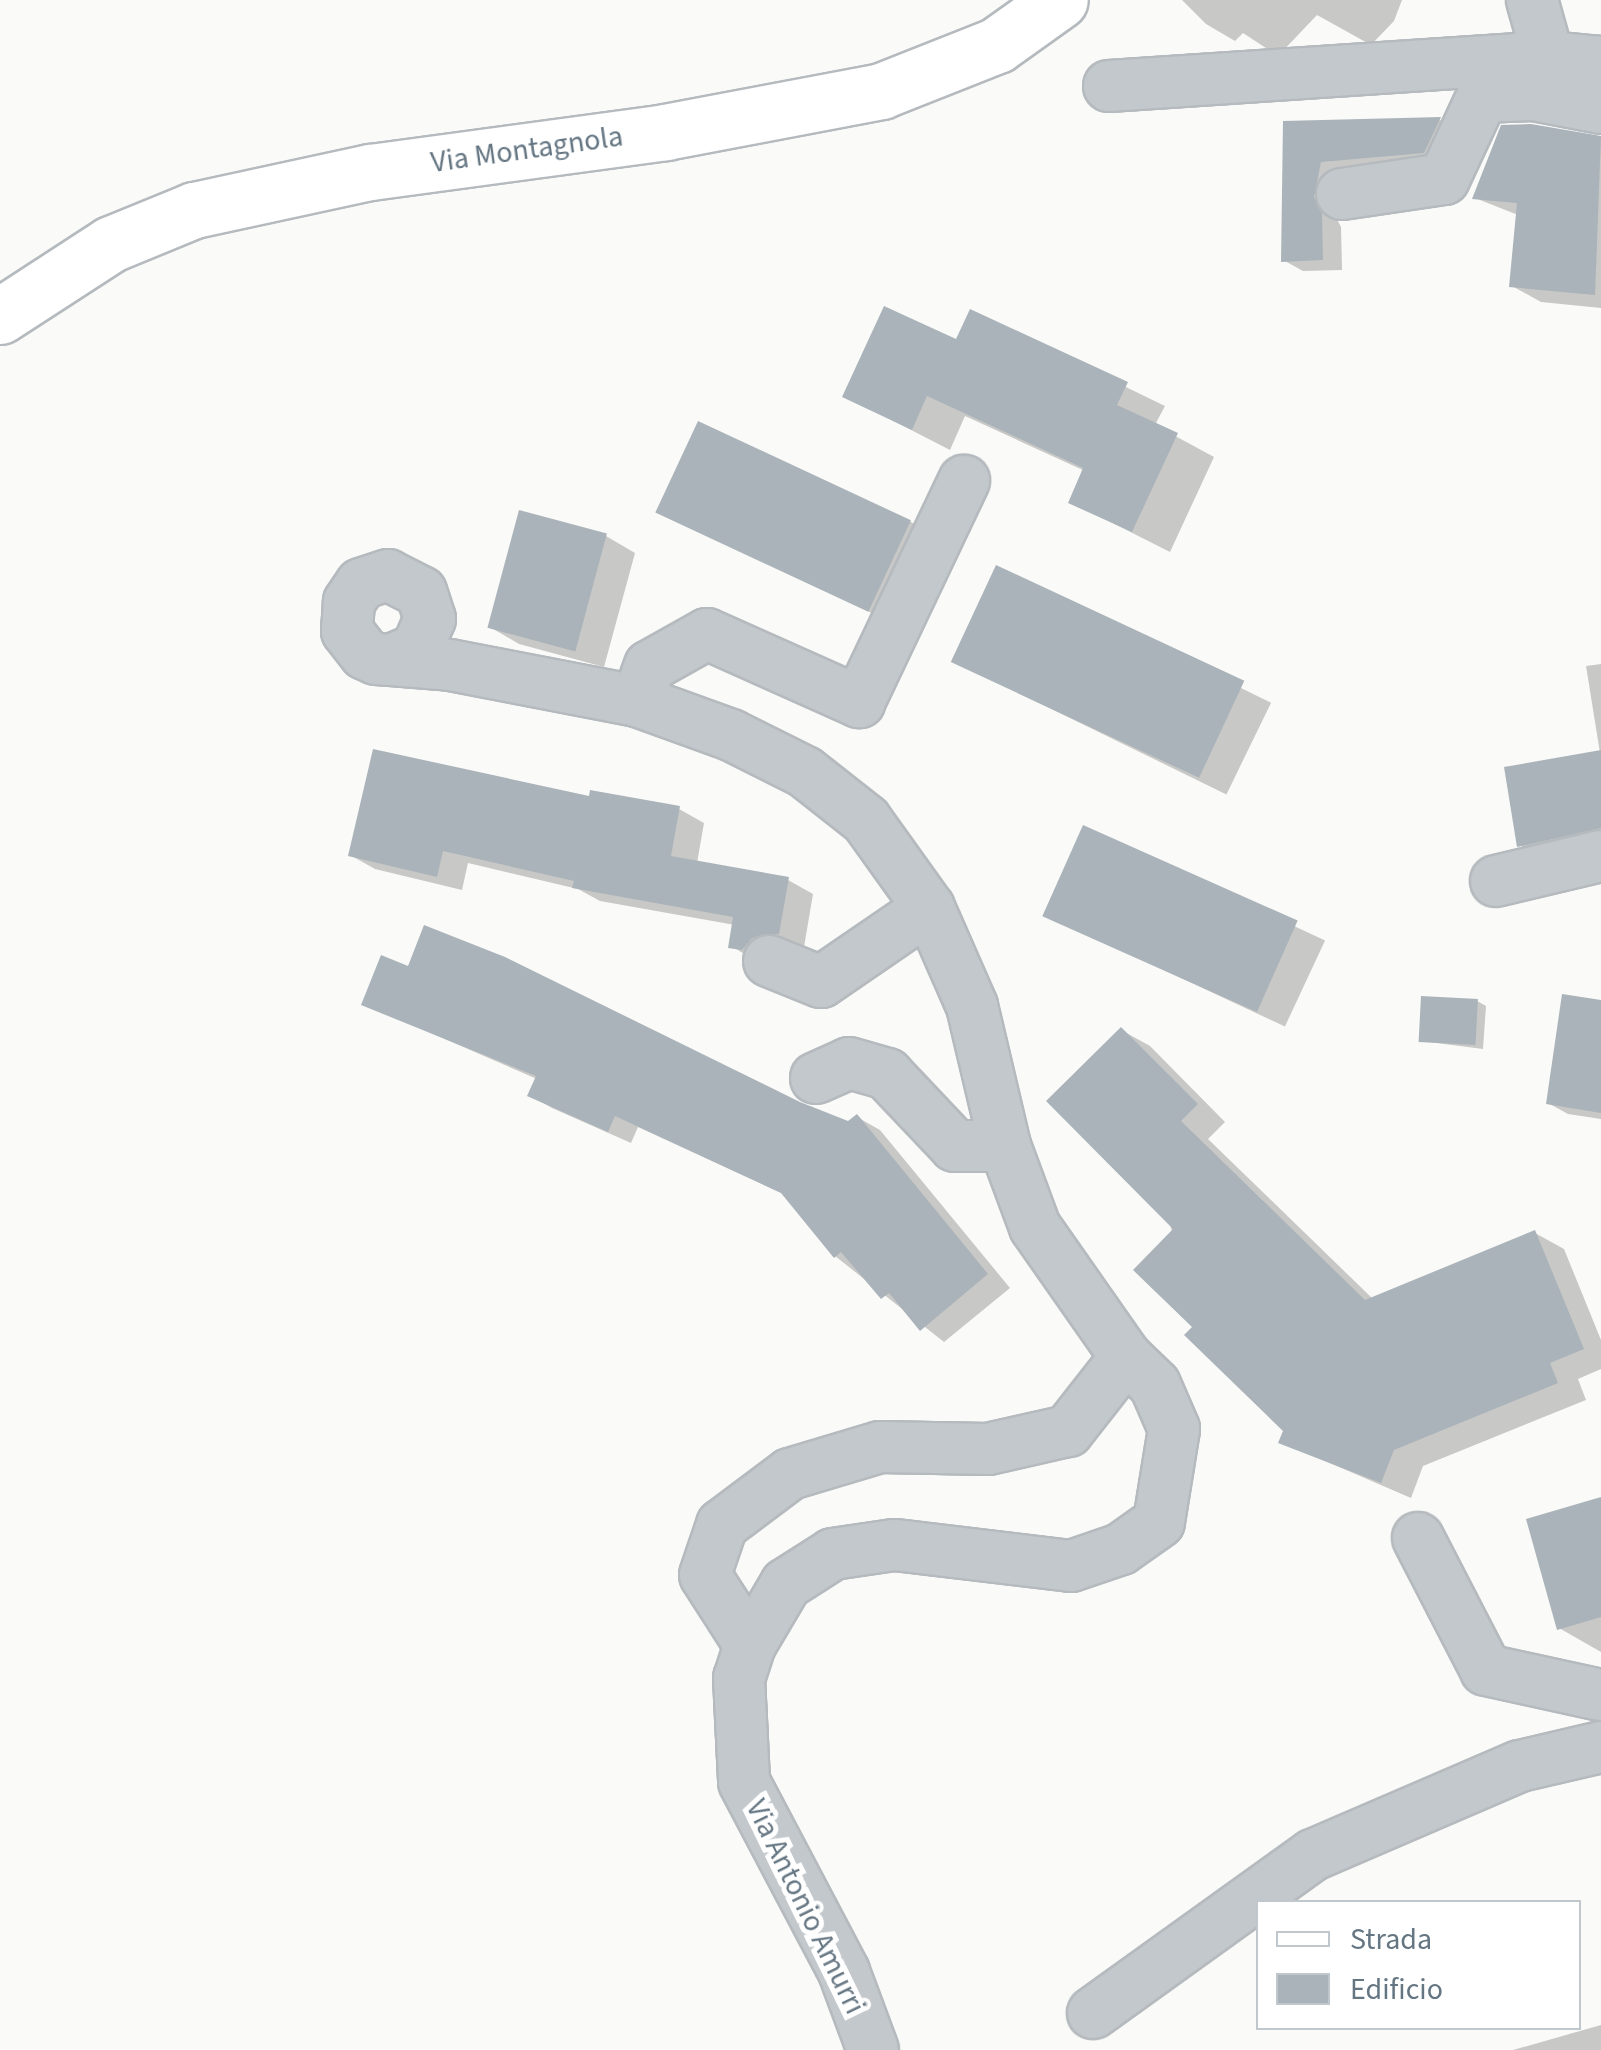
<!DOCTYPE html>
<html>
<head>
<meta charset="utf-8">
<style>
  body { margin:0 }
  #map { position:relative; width:1601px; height:2050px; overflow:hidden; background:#fafaf8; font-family:"Source Sans 3",sans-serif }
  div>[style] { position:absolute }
  .shadow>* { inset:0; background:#0003; transform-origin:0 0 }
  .building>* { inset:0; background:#aab3b9; transform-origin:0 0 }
  .roads { filter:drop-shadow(2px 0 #b5babe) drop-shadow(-2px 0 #b5babe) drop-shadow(0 2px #b5babe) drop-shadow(0 -2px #b5babe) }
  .minor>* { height:50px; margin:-25px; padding:0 25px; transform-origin:25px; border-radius:25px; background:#c3c8cc }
  .major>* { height:55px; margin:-27.5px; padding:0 27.5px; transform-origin:27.5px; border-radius:27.5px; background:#fff }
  span { translate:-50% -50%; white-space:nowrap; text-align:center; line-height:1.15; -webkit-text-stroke:10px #fff; paint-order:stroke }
  .street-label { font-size:30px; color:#657683 }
  .legend { position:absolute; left:1256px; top:1900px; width:325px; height:130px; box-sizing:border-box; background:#fff; border:2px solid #c1c8cd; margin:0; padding:12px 18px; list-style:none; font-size:30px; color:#657683 }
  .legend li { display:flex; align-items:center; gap:20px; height:50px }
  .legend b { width:50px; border:2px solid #c1c8cd }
</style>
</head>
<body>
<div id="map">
  <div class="shadow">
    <i style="clip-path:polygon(1182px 0,1402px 0,1394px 21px,1371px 45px,1317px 15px,1278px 56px,1243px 33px,1235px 41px,1206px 24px)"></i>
    <i style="clip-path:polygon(1440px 120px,1459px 130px,1444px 163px,1332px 210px,1341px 227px,1342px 270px,1303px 271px,1283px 260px,1286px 124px)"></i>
    <i style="clip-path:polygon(1502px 128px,1601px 137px,1601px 308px,1541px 302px,1512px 286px,1518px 215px,1475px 198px)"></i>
    <i style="clip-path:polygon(971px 312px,1165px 406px,1155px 425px,1214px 457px,1170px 552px,1071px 502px,1085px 471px,965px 416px,950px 450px,845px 396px,957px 343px)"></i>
    <i style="clip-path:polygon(659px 512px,911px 522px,939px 538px,899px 626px)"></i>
    <i style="clip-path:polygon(606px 536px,635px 553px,604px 667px,519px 644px,490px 627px)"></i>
    <i style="left:997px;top:569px;width:305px;height:102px;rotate:26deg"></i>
    <i style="clip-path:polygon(1601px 664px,1601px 849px,1548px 862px,1519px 845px,1600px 753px,1586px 666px)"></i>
    <i style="clip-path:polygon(591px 799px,679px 809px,704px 823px,697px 863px,788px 880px,813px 894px,804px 947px,756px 961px,731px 946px,735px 925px,600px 901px,578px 889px,468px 863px,462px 890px,375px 869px,350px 855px)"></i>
    <i style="left:1084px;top:828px;width:266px;height:95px;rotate:25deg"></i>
    <i style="clip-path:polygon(1477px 1001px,1486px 1006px,1483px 1049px,1421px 1041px)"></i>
    <i style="clip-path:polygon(1601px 1003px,1601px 1119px,1568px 1114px,1548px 1103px)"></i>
    <i style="clip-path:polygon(364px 1004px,799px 1104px,849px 1124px,857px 1117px,880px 1130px,1010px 1288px,944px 1342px,835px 1256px,786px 1195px,638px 1127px,631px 1143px,552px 1108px,530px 1095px,537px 1079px)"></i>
    <i style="clip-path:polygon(1121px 1030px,1150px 1046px,1225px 1122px,1208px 1139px,1373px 1299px,1535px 1233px,1564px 1249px,1601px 1340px,1601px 1369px,1578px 1379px,1586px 1400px,1423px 1466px,1411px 1498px,1281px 1442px,1286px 1430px,1196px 1327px)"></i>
    <i style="clip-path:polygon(1601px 1500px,1601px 1652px,1559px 1628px)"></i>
    <i style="clip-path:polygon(1601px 2025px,1601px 2050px,1513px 2050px)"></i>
  </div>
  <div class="building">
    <i style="clip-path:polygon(1441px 117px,1424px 153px,1321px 162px,1314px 197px,1322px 214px,1323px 260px,1281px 262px,1283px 121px)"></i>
    <i style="clip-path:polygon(1531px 124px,1601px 136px,1595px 295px,1509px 287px,1517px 203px,1472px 199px,1501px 125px)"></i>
    <i style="clip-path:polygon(884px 306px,956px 339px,970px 309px,1128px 382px,1117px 405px,1178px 433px,1132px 532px,1068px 503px,1083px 468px,927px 396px,912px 430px,842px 397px)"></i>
    <i style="left:698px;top:421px;width:235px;height:101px;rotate:25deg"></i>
    <i style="left:519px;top:510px;width:91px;height:122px;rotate:15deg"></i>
    <i style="left:996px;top:565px;width:274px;height:107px;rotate:25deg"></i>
    <i style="clip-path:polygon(373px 749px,589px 796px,590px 790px,680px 806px,671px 856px,789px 877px,779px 934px,752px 938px,742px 950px,728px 948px,733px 917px,572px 888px,574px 881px,443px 851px,437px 877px,348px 856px)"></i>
    <i style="clip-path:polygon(1601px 750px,1601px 828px,1517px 847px,1504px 767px)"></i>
    <i style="left:1083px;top:825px;width:235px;height:100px;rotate:24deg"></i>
    <i style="clip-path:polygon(424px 925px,505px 957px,800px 1102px,848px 1121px,857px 1114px,988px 1274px,920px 1331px,889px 1293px,881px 1299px,841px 1252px,834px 1258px,781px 1193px,615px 1116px,608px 1132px,527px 1096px,536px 1076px,361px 1005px,381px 955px,408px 966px)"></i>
    <i style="clip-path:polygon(1562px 994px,1601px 1000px,1601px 1113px,1546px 1104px)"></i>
    <i style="left:1421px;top:996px;width:57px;height:46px;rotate:3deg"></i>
    <i style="clip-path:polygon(1121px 1027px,1198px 1104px,1181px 1121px,1365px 1300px,1535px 1230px,1584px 1349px,1550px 1363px,1558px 1383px,1394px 1450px,1381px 1483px,1278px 1443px,1283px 1431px,1184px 1335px,1192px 1327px,1133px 1270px,1173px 1229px,1046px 1101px)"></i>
    <i style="clip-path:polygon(1601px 1497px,1601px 1617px,1557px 1630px,1526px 1519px)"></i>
  </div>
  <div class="roads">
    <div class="minor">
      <i style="left:1532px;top:0;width:59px;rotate:74.3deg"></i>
      <i style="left:1109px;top:86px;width:440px;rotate:-3.8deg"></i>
      <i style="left:1548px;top:57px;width:53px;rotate:5.4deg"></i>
      <i style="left:1342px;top:194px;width:103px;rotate:-8.4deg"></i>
      <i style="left:1444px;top:179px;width:90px;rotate:-65.1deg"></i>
      <i style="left:1482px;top:97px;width:51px;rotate:-2.2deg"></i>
      <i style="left:1533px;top:95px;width:69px;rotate:10.8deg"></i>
      <i style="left:391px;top:660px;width:28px;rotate:-23deg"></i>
      <i style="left:417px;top:649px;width:33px;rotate:-67deg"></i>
      <i style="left:430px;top:619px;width:28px;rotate:-108deg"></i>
      <i style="left:421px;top:592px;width:37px;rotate:-153deg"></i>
      <i style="left:388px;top:575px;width:28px;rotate:162deg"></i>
      <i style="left:361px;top:584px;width:22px;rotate:124deg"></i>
      <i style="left:349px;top:602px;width:29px;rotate:94deg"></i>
      <i style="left:347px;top:631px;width:29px;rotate:52deg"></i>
      <i style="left:365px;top:654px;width:12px;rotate:24deg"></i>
      <i style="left:376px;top:659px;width:15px;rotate:4deg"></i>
      <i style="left:391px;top:660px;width:59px;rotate:4.8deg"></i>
      <i style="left:450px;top:665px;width:190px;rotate:10.9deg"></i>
      <i style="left:637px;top:701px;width:100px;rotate:19.9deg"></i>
      <i style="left:731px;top:735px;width:83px;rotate:26.6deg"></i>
      <i style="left:805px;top:772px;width:78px;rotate:38.2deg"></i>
      <i style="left:866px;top:820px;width:108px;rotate:54.4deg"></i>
      <i style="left:929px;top:908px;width:107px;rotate:66.3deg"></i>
      <i style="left:972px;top:1006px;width:144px;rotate:76.7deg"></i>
      <i style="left:1005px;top:1146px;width:86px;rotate:69.7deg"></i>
      <i style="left:1035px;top:1227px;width:159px;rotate:55deg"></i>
      <i style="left:1126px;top:1357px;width:40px;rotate:44deg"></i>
      <i style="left:1155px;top:1385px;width:48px;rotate:66.6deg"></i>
      <i style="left:1174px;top:1429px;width:94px;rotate:99.2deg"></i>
      <i style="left:1159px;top:1522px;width:47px;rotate:144.6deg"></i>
      <i style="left:1121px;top:1549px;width:53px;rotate:161.2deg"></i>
      <i style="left:1071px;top:1566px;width:178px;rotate:-173.2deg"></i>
      <i style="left:894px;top:1545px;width:62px;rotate:171.6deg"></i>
      <i style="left:833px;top:1554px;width:56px;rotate:147.4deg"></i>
      <i style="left:786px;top:1584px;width:71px;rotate:120.5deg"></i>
      <i style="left:750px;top:1645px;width:35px;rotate:108deg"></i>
      <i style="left:739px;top:1678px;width:104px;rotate:87.2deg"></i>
      <i style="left:744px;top:1782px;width:215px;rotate:62.2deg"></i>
      <i style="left:844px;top:1972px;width:83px;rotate:69.6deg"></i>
      <i style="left:637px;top:701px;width:37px;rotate:-70deg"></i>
      <i style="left:650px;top:666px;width:65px;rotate:-29.3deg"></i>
      <i style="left:707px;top:634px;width:167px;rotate:24.1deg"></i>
      <i style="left:859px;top:702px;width:245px;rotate:-64.6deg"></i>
      <i style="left:1496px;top:881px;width:108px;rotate:-13.4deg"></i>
      <i style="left:769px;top:961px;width:56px;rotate:22deg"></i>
      <i style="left:821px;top:982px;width:131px;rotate:-34.4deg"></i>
      <i style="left:816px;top:1078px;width:36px;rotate:-24deg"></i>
      <i style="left:849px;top:1063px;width:40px;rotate:16deg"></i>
      <i style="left:887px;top:1074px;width:99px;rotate:46.6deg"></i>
      <i style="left:955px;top:1146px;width:50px"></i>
      <i style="left:1418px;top:1538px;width:148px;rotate:62.7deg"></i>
      <i style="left:1486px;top:1670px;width:118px;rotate:12.3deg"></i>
      <i style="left:750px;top:1645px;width:83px;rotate:-122.7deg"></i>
      <i style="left:705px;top:1575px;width:53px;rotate:-71.2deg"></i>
      <i style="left:722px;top:1525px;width:85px;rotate:-36.9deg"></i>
      <i style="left:790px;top:1474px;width:94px;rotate:-16.7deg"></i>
      <i style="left:880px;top:1447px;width:108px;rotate:1.1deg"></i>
      <i style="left:988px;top:1449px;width:82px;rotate:-12.7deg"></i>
      <i style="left:1068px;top:1431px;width:94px;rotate:-51.9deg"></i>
      <i style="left:1093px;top:2013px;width:271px;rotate:-35.7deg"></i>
      <i style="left:1313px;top:1855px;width:225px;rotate:-23.3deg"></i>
      <i style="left:1520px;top:1766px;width:83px;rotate:-13.2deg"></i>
    </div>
    <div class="major">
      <i style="left:0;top:316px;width:132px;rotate:-33deg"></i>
      <i style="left:111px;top:244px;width:90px;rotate:-22.3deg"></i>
      <i style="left:194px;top:210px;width:180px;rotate:-12.2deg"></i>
      <i style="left:370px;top:172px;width:298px;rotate:-7.7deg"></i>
      <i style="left:665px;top:132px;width:220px;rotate:-10.7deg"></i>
      <i style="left:881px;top:91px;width:125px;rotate:-21.6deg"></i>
      <i style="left:997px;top:45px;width:77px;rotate:-35.5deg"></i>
    </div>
  </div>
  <div class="street-label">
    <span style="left:527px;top:150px;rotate:-8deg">Via Montagnola</span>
    <span style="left:805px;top:1907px;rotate:64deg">Via Antonio Amurri</span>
  </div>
  <ul class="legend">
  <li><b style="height:12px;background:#fff"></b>Strada</li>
  <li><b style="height:28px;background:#aab3b9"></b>Edificio</li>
  </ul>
</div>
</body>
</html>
